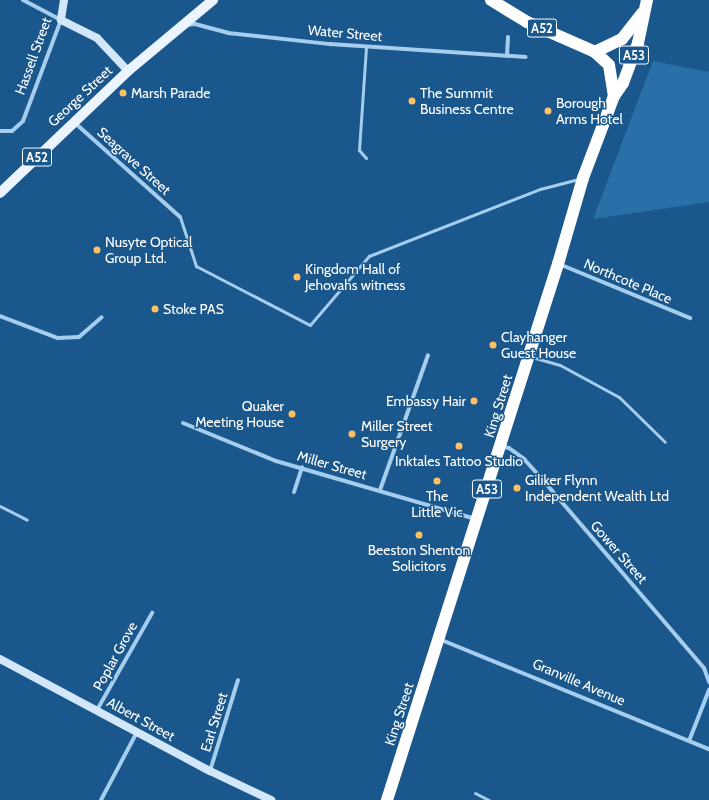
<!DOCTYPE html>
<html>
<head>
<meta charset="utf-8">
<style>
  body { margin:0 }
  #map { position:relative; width:709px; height:800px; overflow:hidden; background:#1a578c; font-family:Cabin,sans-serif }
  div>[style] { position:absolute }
  .green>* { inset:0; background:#2a70a8 }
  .lane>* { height:3px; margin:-1.5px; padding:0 1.5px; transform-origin:1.5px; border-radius:1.5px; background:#a5cdee }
  .street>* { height:4px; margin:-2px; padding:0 2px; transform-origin:2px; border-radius:2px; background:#a5cdee }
  .secondary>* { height:8px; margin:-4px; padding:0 4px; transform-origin:4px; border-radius:4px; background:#d2e7fa }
  .primary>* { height:10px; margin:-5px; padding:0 5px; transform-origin:5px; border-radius:5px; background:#ecf5ff }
  .highway>* { height:12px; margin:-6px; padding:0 6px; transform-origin:6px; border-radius:6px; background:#fff }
  .dots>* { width:11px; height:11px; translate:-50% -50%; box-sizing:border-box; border:2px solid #1a578c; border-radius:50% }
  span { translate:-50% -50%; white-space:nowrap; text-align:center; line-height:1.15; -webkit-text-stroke:3px #1a578c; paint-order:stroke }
  .shield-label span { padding:1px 3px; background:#1a578c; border:1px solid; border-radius:3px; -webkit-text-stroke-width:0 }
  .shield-label { font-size:13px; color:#fff; font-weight:700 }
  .street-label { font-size:14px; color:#fff }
  .poi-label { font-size:14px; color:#fff }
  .left { translate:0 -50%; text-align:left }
  .right { translate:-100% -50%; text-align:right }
</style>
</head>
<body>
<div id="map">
  <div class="green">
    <i style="clip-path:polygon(653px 61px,709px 72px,709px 202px,593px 219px)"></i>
  </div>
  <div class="lane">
    <i style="left:366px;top:158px;width:11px;rotate:-131deg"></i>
    <i style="left:359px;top:150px;width:104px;rotate:-86.1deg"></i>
    <i style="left:180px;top:217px;width:52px;rotate:71.9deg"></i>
    <i style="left:196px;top:266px;width:128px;rotate:27.4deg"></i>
    <i style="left:310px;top:325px;width:91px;rotate:-49.5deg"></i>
    <i style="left:369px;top:256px;width:184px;rotate:-21.4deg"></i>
    <i style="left:540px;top:189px;width:40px;rotate:-14.4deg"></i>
    <i style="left:532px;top:357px;width:29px;rotate:16deg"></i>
    <i style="left:560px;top:365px;width:67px;rotate:28.5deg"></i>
    <i style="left:619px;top:397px;width:64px;rotate:44.4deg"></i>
    <i style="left:0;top:506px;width:30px;rotate:27deg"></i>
    <i style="left:475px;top:793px;width:16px;rotate:27deg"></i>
  </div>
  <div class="street">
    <i style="left:186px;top:25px;width:9px;rotate:-6deg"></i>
    <i style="left:195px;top:24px;width:34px;rotate:15deg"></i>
    <i style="left:228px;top:33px;width:103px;rotate:6.2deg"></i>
    <i style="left:330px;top:44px;width:196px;rotate:3.8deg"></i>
    <i style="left:507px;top:56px;width:19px;rotate:-87deg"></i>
    <i style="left:75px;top:123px;width:141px;rotate:41.8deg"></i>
    <i style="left:0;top:131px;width:12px"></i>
    <i style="left:12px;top:131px;width:15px;rotate:-42deg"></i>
    <i style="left:23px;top:121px;width:108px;rotate:-69.4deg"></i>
    <i style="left:61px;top:20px;width:43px;rotate:-152.2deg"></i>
    <i style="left:559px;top:264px;width:142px;rotate:22.4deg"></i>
    <i style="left:0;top:316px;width:62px;rotate:20.8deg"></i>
    <i style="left:58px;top:338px;width:21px;rotate:-3deg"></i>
    <i style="left:79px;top:337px;width:30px;rotate:-41deg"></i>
    <i style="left:183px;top:423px;width:100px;rotate:22.2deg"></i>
    <i style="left:276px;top:461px;width:207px;rotate:16.2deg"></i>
    <i style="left:501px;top:446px;width:8px;rotate:14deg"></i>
    <i style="left:509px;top:448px;width:19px;rotate:36deg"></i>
    <i style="left:524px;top:459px;width:36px;rotate:48deg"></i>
    <i style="left:548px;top:486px;width:240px;rotate:49.4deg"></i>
    <i style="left:704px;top:668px;width:15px;rotate:70deg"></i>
    <i style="left:380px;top:490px;width:143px;rotate:-70.4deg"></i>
    <i style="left:294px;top:492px;width:26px;rotate:-72deg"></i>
    <i style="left:439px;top:639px;width:292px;rotate:22.2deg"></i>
    <i style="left:97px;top:710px;width:112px;rotate:-60.4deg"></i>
    <i style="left:689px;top:741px;width:55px;rotate:-68.6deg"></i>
    <i style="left:210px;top:771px;width:95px;rotate:-72.9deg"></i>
    <i style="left:101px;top:800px;width:77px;rotate:-62.1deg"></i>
  </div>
  <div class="secondary">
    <i style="left:64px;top:0;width:20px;rotate:99deg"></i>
    <i style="left:61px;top:20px;width:40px;rotate:26.6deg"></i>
    <i style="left:97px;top:38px;width:45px;rotate:46.8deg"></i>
    <i style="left:0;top:659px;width:238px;rotate:28.1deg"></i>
    <i style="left:210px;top:771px;width:68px;rotate:25.4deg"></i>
  </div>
  <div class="primary">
    <i style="left:0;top:193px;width:177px;rotate:-43.6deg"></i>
    <i style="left:128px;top:71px;width:111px;rotate:-39.9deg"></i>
  </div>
  <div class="highway">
    <i style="left:491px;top:0;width:42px;rotate:31.4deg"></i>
    <i style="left:527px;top:22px;width:74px;rotate:23.8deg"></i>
    <i style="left:595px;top:52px;width:19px;rotate:43deg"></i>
    <i style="left:609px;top:65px;width:31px;rotate:81deg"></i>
    <i style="left:595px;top:52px;width:30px;rotate:-26deg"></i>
    <i style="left:622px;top:39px;width:33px;rotate:-52deg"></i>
    <i style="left:387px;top:800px;width:563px;rotate:-72.31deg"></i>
    <i style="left:558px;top:264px;width:90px;rotate:-73.8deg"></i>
    <i style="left:583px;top:178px;width:88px;rotate:-69.3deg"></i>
    <i style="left:614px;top:96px;width:16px;rotate:-55deg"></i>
    <i style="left:623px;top:83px;width:43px;rotate:-69.4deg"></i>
    <i style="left:638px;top:43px;width:44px;rotate:-78.2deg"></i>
  </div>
  <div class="dots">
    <i style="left:123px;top:93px;background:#ffc162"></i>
    <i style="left:412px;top:101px;background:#ffc162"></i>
    <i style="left:548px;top:111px;background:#ffc162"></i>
    <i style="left:97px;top:250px;background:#ffc162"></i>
    <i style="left:297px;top:277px;background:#ffc162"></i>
    <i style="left:155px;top:309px;background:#ffc162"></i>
    <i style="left:493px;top:345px;background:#ffc162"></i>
    <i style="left:474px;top:401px;background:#ffc162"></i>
    <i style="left:292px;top:414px;background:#ffc162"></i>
    <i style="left:352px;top:434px;background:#ffc162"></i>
    <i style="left:459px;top:446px;background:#ffc162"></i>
    <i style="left:437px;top:481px;background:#ffc162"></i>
    <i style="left:517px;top:488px;background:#ffc162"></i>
    <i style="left:419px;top:535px;background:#ffc162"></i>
  </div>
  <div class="shield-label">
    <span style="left:542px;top:28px">A52</span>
    <span style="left:634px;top:55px">A53</span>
    <span style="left:37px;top:157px">A52</span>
    <span style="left:487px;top:489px">A53</span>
  </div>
  <div class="street-label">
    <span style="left:345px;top:33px;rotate:5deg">Water Street</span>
    <span style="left:33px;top:56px;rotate:-70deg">Hassell Street</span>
    <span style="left:80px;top:96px;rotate:-43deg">George Street</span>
    <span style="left:134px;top:161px;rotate:42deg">Seagrave Street</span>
    <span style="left:628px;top:281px;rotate:23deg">Northcote Place</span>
    <span style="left:498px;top:406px;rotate:-73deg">King Street</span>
    <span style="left:332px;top:465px;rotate:16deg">Miller Street</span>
    <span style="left:619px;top:552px;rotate:49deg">Gower Street</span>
    <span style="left:115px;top:656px;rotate:-61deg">Poplar Grove</span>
    <span style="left:579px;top:682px;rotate:23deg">Granville Avenue</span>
    <span style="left:399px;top:714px;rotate:-72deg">King Street</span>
    <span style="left:141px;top:719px;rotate:29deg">Albert Street</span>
    <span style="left:214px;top:722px;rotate:-73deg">Earl Street</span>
  </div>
  <div class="poi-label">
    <span class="left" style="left:131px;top:93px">Marsh Parade</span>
    <span class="left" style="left:420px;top:101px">The Summit<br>Business Centre</span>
    <span class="left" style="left:556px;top:111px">Borough<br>Arms Hotel</span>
    <span class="left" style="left:105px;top:250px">Nusyte Optical<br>Group Ltd.</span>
    <span class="left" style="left:305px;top:277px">Kingdom Hall of<br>Jehovahs witness</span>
    <span class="left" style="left:163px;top:309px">Stoke PAS</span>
    <span class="left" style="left:501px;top:345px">Clayhanger<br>Guest House</span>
    <span class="right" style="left:466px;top:401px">Embassy Hair</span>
    <span class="right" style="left:284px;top:414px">Quaker<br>Meeting House</span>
    <span class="left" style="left:361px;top:434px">Miller Street<br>Surgery</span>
    <span style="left:459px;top:461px">Inktales Tattoo Studio</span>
    <span class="left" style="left:525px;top:488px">Giliker Flynn<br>Independent Wealth Ltd</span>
    <span style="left:437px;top:504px">The<br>Little Vic</span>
    <span style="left:419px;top:558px">Beeston Shenton<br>Solicitors</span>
  </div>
</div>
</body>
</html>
